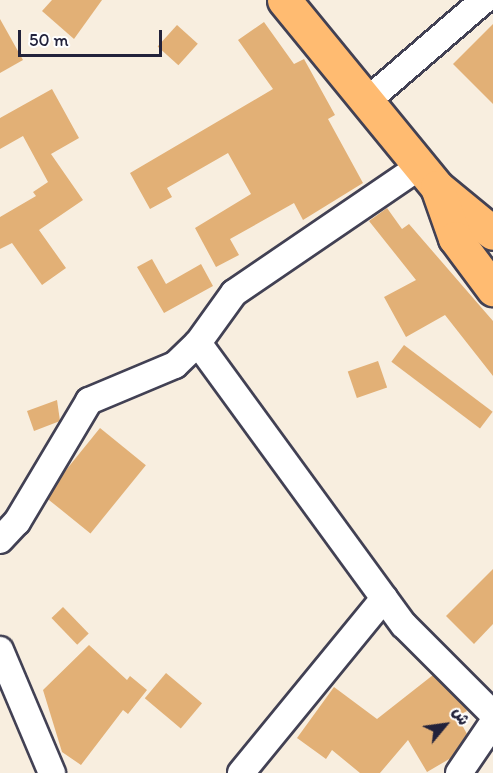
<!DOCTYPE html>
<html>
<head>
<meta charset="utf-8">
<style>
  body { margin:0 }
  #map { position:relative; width:493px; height:773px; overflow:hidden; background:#f8eedf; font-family:Itim,"Playpen Sans Arabic",sans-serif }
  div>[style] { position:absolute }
  .building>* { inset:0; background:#e2b076; transform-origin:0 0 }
  .roads { filter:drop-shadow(2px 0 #424154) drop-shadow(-2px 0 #424154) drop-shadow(0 2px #424154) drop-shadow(0 -2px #424154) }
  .minor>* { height:26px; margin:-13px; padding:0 13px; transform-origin:13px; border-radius:13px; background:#fff }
  .major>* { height:33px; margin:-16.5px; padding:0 16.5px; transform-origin:16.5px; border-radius:16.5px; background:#ffbb71 }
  span { translate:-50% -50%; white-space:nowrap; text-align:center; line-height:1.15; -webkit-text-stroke:6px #fff; paint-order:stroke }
  .north { position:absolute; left:415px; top:695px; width:60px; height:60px; -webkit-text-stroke:4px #fff; paint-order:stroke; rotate:61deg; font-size:16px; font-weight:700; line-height:24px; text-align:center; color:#22223b }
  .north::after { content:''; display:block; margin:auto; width:21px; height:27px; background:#22223b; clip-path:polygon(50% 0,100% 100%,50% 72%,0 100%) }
  .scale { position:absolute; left:18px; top:30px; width:144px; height:27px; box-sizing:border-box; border:3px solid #22223b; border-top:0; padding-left:8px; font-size:18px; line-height:21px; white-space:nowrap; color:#22223b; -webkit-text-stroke:4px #fff; paint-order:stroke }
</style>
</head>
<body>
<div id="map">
  <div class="building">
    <i style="clip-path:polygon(52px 0,102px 0,74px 39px,42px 11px)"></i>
    <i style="clip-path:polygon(0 19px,23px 60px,0 73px)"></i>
    <i style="clip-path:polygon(264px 22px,294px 64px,304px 59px,335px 115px,328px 119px,363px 183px,303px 220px,294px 203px,230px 239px,239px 255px,216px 267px,195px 228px,251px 194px,228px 153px,167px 188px,172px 197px,150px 209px,130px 173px,273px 89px,238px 40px)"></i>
    <i style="clip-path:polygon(493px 24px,493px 104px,453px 64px)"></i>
    <i style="left:177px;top:25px;width:28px;height:29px;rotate:42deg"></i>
    <i style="clip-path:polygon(52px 89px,79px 138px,51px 154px,83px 200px,39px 230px,66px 268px,42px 285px,12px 243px,0 249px,0 217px,36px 196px,33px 192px,48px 182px,23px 136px,0 149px,0 118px)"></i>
    <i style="clip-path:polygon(387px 208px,402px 229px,409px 224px,493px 321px,493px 376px,445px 315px,406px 337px,384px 297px,416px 280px,369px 221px)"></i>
    <i style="clip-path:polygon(152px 259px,166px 284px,201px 264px,213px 286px,164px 313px,137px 267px)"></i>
    <i style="left:404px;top:345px;width:111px;height:21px;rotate:37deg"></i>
    <i style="left:378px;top:361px;width:28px;height:32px;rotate:71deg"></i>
    <i style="clip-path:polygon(57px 400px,60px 421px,34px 431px,27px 411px)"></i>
    <i style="left:100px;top:428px;width:59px;height:88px;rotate:39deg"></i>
    <i style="clip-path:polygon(493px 569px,493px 624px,474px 644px,446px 616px)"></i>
    <i style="left:63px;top:607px;width:37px;height:16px;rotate:46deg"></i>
    <i style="clip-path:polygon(89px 645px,127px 680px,130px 676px,147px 690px,128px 714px,123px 710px,81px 765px,62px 752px,43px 690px)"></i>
    <i style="left:166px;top:673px;width:47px;height:33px;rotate:40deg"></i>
    <i style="clip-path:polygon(433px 675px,464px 706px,467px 711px,457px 716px,467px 734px,451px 758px,427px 772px,408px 740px,380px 773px,360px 773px,332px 750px,326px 759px,297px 738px,334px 687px,377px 719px)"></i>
  </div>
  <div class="roads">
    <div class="minor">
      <i style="left:367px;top:101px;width:155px;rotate:-40.8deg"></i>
      <i style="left:198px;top:343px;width:349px;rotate:53.9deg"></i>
      <i style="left:404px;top:625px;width:126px;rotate:45deg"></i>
      <i style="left:0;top:540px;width:25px;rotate:-47deg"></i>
      <i style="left:17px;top:522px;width:141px;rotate:-59.2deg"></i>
      <i style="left:89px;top:401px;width:93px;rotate:-22.7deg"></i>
      <i style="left:175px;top:365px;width:32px;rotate:-44deg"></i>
      <i style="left:198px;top:343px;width:62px;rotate:-54.2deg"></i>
      <i style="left:234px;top:293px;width:225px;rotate:-34.3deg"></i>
      <i style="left:0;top:650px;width:134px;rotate:67.1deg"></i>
      <i style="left:241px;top:773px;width:226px;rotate:-50.7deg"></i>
      <i style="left:459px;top:773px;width:60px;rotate:-55.8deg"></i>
    </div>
    <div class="major">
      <i style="left:284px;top:0;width:242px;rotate:50.7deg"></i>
      <i style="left:437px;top:187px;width:72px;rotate:39.4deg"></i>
      <i style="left:437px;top:187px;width:54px;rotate:70.6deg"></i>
      <i style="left:455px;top:238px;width:64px;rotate:53.3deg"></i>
    </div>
  </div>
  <div class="north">ش</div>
  <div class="scale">50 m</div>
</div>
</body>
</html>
